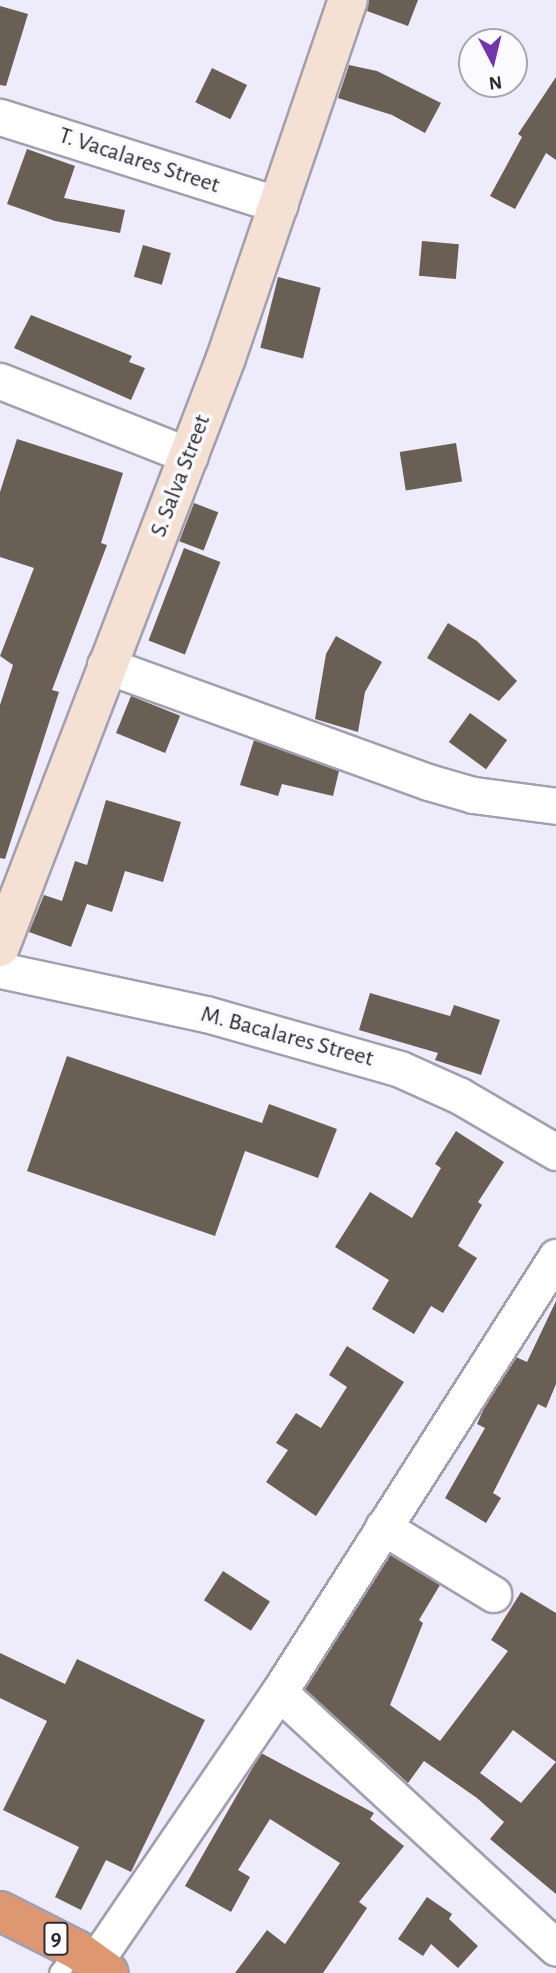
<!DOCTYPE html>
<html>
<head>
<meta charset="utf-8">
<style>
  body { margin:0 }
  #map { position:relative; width:556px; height:1973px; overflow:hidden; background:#eeebfb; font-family:"Alegreya Sans",sans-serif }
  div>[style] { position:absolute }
  .building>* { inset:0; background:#6a5f54; transform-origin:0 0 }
  .roads { filter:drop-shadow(2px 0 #a29fae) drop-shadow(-2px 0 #a29fae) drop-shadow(0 2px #a29fae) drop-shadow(0 -2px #a29fae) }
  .lane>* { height:18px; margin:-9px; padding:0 9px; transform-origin:9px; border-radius:9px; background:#fff }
  .street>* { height:35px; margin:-17.5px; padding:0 17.5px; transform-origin:17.5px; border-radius:17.5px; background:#fff }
  .secondary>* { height:38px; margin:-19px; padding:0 19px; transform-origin:19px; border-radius:19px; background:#f5e0d4 }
  .highway>* { height:38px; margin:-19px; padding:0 19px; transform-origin:19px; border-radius:19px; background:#dd9871 }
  span { translate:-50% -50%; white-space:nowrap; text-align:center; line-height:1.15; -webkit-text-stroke:7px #fbfafd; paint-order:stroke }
  .shield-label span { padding:2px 5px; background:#fbfafd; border:2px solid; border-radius:5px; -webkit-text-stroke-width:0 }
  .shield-label { font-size:23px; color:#2d2b31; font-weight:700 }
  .street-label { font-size:24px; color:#2d2b31 }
  .north { position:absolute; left:458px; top:28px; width:70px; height:70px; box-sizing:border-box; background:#fbfafd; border:2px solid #a9a7ab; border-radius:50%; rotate:173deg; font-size:19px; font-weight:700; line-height:28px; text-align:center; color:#2d2b31 }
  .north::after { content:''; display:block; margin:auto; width:24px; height:32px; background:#7235aa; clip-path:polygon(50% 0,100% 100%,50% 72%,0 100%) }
</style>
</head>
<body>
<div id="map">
  <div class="building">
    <i style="clip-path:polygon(369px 0,418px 0,408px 26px,367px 11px)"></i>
    <i style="clip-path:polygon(0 6px,28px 14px,6px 86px,0 85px)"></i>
    <i style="clip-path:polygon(349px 65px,377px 71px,441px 103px,425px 133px,392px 115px,338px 98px)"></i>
    <i style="left:212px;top:68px;width:39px;height:38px;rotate:26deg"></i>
    <i style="clip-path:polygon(556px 77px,556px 160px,546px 153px,515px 209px,490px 196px,522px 137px,518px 134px)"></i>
    <i style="clip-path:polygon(27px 149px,75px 166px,64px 198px,125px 210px,120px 233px,55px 221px,7px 204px)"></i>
    <i style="left:422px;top:241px;width:37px;height:35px;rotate:5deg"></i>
    <i style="left:143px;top:245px;width:29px;height:33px;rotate:16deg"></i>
    <i style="left:278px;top:277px;width:44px;height:73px;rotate:14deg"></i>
    <i style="clip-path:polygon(31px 315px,132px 356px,129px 362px,145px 368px,131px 400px,14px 348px)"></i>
    <i style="clip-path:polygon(17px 439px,123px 473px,101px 543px,107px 545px,52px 690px,59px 692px,5px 859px,0 858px,0 705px,13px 665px,0 656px,34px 568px,0 557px,0 492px)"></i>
    <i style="left:456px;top:443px;width:39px;height:57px;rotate:81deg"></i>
    <i style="left:194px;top:503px;width:26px;height:41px;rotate:21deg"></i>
    <i style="left:184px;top:548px;width:39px;height:99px;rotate:21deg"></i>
    <i style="clip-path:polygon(448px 623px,477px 641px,517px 681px,499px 701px,427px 658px)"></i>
    <i style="clip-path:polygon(336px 636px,382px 662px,365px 692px,358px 732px,315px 719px,326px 654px)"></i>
    <i style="left:131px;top:696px;width:53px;height:40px;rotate:22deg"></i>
    <i style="left:470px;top:713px;width:46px;height:36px;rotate:36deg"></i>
    <i style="clip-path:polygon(254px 740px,339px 771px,333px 796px,282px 784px,278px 796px,240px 785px)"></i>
    <i style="clip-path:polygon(106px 800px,181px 822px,163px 882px,125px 871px,112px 912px,87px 904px,71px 947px,29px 932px,44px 895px,62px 901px,75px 861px,87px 865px)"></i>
    <i style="clip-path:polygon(370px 993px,450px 1016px,454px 1005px,500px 1020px,481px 1075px,435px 1060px,438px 1053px,359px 1030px)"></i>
    <i style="clip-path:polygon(67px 1056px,262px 1123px,269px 1104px,337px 1129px,318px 1178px,245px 1151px,215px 1236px,27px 1171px)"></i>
    <i style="clip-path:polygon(456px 1131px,504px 1162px,478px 1202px,482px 1205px,458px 1246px,477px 1258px,443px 1313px,431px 1306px,414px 1334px,372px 1309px,389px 1280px,335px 1247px,370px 1192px,412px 1218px,441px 1168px,435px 1164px)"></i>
    <i style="clip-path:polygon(556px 1301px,556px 1384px,546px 1408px,538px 1404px,493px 1493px,501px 1498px,486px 1523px,445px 1498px,485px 1428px,477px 1424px,486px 1404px,516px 1357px,527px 1362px)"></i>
    <i style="clip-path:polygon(347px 1346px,404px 1382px,316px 1516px,266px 1482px,288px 1450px,276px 1443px,296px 1413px,321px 1428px,347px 1387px,329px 1375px)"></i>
    <i style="clip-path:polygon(evenodd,390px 1555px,440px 1585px,419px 1620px,423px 1623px,390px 1705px,440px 1741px,508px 1651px,491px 1640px,521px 1592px,556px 1613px,556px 1894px,490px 1839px,504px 1822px,477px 1798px,424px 1761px,408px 1783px,305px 1689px,390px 1555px,513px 1730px,556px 1762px,521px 1803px,480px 1773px,513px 1730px)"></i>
    <i style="left:223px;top:1571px;width:56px;height:35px;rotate:33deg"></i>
    <i style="clip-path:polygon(0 1653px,65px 1684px,77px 1659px,205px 1720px,131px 1872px,106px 1860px,81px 1910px,55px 1897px,79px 1847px,3px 1810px,47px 1721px,0 1698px)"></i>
    <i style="clip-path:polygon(261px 1753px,374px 1813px,370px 1819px,404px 1846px,359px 1902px,367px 1908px,323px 1973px,235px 1973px,267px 1930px,285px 1944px,340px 1863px,270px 1819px,238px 1870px,250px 1877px,231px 1912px,185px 1886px)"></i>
    <i style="clip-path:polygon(427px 1897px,452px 1914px,449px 1919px,478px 1946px,458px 1968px,431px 1944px,423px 1956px,398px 1939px)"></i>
  </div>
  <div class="roads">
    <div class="lane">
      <i style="left:59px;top:1973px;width:29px;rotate:-52deg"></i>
    </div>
    <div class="street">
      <i style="left:0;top:117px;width:293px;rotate:17.5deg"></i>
      <i style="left:0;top:381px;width:204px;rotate:21.5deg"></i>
      <i style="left:105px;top:665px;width:344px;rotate:19.9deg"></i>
      <i style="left:428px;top:782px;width:47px;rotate:16.1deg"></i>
      <i style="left:473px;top:795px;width:84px;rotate:7.5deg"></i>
      <i style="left:0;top:970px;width:211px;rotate:12.1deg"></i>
      <i style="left:206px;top:1014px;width:202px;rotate:15.8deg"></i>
      <i style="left:400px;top:1069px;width:66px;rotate:24.2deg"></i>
      <i style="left:460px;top:1096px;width:111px;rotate:30.3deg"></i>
      <i style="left:383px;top:1527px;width:129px;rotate:31.3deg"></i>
      <i style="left:279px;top:1692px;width:377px;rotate:42.7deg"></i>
      <i style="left:94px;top:1963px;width:328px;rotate:-55.7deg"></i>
      <i style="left:279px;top:1692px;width:516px;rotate:-57.51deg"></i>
    </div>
    <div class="secondary">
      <i style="left:0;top:947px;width:631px;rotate:-69.01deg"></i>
      <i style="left:226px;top:358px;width:378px;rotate:-71.2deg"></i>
    </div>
    <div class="highway">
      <i style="left:0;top:1911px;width:86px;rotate:26.9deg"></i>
      <i style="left:77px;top:1950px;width:39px;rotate:36deg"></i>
    </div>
  </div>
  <div class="shield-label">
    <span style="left:56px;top:1939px">9</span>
  </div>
  <div class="street-label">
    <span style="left:139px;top:161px;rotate:18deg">T. Vacalares Street</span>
    <span style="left:181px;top:476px;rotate:-69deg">S. Salva Street</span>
    <span style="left:287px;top:1037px;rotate:15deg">M. Bacalares Street</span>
  </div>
  <div class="north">N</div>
</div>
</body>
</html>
